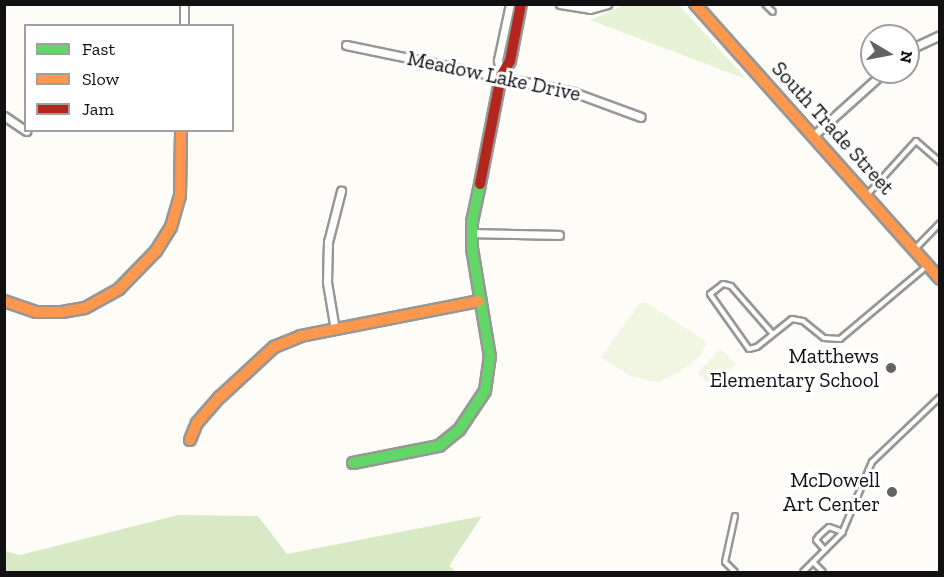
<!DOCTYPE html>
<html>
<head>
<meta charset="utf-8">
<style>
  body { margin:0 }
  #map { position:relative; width:944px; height:577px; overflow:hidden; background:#fdfcf7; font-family:"Zilla Slab",serif }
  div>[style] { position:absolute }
  .green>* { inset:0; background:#e7f3d7 }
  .forest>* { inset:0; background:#d8eac5 }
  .pitch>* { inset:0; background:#f0f6e1; transform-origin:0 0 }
  .stream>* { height:3px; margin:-1.5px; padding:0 1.5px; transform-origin:1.5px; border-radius:1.5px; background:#cde8f7 }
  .roads { filter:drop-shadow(2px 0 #979795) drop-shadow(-2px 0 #979795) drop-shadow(0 2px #979795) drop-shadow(0 -2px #979795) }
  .lane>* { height:4px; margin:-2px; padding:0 2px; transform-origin:2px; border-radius:2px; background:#fffffe }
  .street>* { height:7px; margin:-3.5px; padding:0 3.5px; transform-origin:3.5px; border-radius:3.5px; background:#fffffe }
  .fast>* { height:10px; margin:-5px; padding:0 5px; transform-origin:5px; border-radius:5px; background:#63d668 }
  .slow>* { height:10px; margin:-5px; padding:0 5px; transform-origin:5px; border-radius:5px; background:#ff974d }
  .jam>* { height:10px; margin:-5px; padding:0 5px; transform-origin:5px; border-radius:5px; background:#b3261e }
  .dots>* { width:16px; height:16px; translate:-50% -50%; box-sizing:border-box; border:3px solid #fff; border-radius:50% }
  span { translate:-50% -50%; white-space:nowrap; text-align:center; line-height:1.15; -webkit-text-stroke:6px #fff; paint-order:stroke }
  .street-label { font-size:21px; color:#111 }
  .poi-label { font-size:21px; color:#111 }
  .right { translate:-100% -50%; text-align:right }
  .frame { position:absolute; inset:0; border:6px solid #111; pointer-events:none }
  .legend { position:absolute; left:24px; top:24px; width:210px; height:108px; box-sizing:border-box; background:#fff; border:2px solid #a0a0a0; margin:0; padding:8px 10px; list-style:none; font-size:18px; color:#111 }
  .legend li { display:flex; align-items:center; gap:12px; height:30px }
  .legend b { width:30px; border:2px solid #a0a0a0 }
  .north { position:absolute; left:860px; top:24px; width:60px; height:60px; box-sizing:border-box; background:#fff; border:2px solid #a0a0a0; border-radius:50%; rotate:100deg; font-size:16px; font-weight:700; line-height:24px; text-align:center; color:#111 }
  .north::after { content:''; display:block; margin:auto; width:21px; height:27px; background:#646362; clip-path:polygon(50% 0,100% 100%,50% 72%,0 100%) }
</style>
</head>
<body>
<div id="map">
  <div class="green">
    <i style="clip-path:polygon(624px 5px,679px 5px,746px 79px,590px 20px)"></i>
  </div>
  <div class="forest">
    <i style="clip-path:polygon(178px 515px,258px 516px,287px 554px,482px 516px,449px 566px,457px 572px,5px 572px,5px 551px,20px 555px)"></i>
  </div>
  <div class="pitch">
    <i style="clip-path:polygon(645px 302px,707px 342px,700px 356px,681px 371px,658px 382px,630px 376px,601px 357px,640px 303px)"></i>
    <i style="left:720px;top:349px;width:22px;height:33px;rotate:43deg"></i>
  </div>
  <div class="stream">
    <i style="left:4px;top:570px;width:4px;rotate:27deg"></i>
  </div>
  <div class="roads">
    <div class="lane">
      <i style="left:765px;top:4px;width:11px;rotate:45deg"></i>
      <i style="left:867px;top:195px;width:73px;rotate:-47.8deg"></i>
      <i style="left:916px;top:141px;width:32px;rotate:41deg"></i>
      <i style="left:915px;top:249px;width:36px;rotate:-46deg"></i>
      <i style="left:772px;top:333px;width:62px;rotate:-131.1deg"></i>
      <i style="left:731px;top:286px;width:8px;rotate:-166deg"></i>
      <i style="left:723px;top:284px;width:16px;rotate:142deg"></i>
      <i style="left:710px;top:294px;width:67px;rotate:54.7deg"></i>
      <i style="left:749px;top:349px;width:8px;rotate:-14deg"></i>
      <i style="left:757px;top:347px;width:45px;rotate:-38.7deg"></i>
      <i style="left:792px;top:319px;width:11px;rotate:10deg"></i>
      <i style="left:803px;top:321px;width:27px;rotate:39deg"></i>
      <i style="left:824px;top:338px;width:16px;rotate:4deg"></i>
      <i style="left:840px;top:339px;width:114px;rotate:-40deg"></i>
      <i style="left:825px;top:550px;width:13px;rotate:-132deg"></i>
      <i style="left:816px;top:540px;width:5px;rotate:-53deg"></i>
      <i style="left:819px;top:536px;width:13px;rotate:-42deg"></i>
      <i style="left:829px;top:527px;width:15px;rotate:20deg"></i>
      <i style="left:813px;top:562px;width:14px;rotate:45deg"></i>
      <i style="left:735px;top:572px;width:14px;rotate:-135deg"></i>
      <i style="left:725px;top:562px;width:47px;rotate:-77.7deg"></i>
      <i style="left:803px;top:572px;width:55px;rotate:-45deg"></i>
      <i style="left:842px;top:533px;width:77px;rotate:-67.1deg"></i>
      <i style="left:872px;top:462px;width:94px;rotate:-43.7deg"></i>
    </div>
    <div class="street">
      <i style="left:560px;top:4px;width:30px;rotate:9deg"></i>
      <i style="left:590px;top:9px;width:18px;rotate:-16deg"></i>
      <i style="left:184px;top:26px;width:22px;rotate:-90deg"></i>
      <i style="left:346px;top:45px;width:232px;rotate:11.7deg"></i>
      <i style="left:573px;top:92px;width:72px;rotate:20.2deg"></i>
      <i style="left:908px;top:50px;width:35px;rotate:-25deg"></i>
      <i style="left:501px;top:76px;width:16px;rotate:-101deg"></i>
      <i style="left:498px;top:60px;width:57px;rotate:-77.9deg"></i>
      <i style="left:4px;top:116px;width:27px;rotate:34deg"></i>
      <i style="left:814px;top:135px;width:94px;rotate:-42deg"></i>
      <i style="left:471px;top:233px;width:88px;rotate:1.3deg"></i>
      <i style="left:335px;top:330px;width:49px;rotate:-99.5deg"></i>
      <i style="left:327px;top:282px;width:40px;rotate:-88.6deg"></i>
      <i style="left:328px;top:242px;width:53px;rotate:-75.7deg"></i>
    </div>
    <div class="fast">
      <i style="left:353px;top:463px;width:88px;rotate:-11.2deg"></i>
      <i style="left:439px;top:446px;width:26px;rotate:-39deg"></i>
      <i style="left:459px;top:430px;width:47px;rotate:-56.3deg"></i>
      <i style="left:485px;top:391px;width:34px;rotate:-82deg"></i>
      <i style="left:490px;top:357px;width:110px;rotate:-99.4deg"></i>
      <i style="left:472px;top:248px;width:26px;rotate:-90deg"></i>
      <i style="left:472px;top:222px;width:39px;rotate:-78deg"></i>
    </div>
    <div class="slow">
      <i style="left:695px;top:4px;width:368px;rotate:48.3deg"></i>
      <i style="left:4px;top:301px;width:34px;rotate:19deg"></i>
      <i style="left:36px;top:312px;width:26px"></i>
      <i style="left:62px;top:312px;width:23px;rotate:-10deg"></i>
      <i style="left:85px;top:308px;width:39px;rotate:-29deg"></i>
      <i style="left:119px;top:289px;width:53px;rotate:-45.8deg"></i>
      <i style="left:156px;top:251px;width:28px;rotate:-58deg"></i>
      <i style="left:171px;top:227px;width:32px;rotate:-74deg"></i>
      <i style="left:180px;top:196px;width:66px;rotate:-89.1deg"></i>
      <i style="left:190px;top:440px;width:18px;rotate:-68deg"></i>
      <i style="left:197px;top:423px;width:35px;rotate:-49deg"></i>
      <i style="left:220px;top:397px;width:74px;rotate:-42.8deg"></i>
      <i style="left:274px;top:347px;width:29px;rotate:-22deg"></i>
      <i style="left:301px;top:336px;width:181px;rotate:-11.1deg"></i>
    </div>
    <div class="jam">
      <i style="left:480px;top:184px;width:110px;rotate:-79deg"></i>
      <i style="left:501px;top:76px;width:17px;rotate:-59deg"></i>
      <i style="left:510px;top:61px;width:58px;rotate:-79.1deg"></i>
    </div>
  </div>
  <div class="dots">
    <i style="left:891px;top:368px;background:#646362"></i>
    <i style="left:892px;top:492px;background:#646362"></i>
  </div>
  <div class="street-label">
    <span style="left:494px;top:76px;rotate:12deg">Meadow Lake Drive</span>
    <span style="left:833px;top:128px;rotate:48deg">South Trade Street</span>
  </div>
  <div class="poi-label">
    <span class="right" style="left:879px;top:368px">Matthews<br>Elementary School</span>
    <span class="right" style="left:880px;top:492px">McDowell<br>Art Center</span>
  </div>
  <div class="frame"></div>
  <ul class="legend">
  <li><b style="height:8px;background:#63d668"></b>Fast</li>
  <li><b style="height:8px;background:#ff974d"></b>Slow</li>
  <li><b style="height:8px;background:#b3261e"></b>Jam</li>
  </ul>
  <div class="north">N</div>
</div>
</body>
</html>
